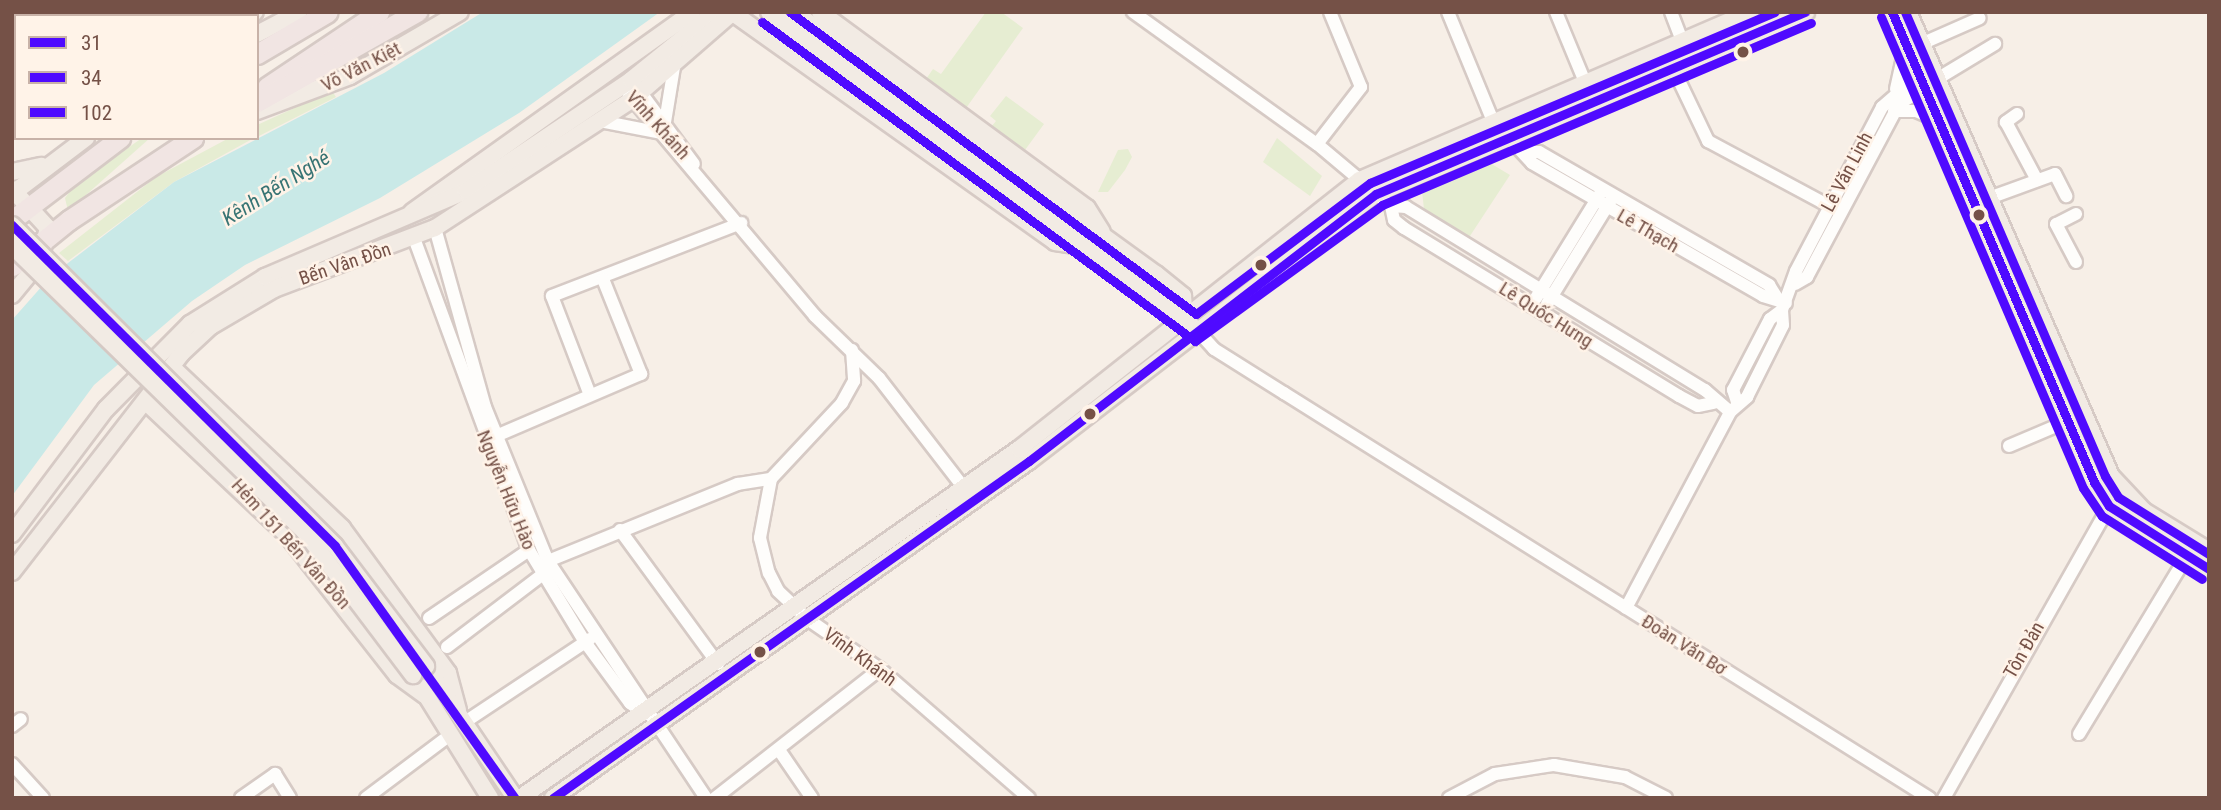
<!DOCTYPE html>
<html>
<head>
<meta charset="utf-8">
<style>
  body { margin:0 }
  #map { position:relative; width:2221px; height:810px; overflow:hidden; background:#f7efe7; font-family:"Roboto Condensed",sans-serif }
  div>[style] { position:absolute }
  .green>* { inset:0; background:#e6edd2 }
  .water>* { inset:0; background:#c9e9e7 }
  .roads { filter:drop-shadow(2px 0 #d6cac5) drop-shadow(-2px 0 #d6cac5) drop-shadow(0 2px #d6cac5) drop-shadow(0 -2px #d6cac5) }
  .minor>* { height:12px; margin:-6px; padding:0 6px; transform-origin:6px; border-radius:6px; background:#fefdfb }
  .major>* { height:16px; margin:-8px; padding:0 8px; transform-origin:8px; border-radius:8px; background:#f2ebe4 }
  .highway>* { height:19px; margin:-9.5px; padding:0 9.5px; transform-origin:9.5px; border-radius:9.5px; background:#f1e5e3 }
  .bridges { filter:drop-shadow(2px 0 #d5c9c4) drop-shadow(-2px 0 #d5c9c4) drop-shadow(0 2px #d5c9c4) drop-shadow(0 -2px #d5c9c4) }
  .major-bridge>* { height:16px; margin:-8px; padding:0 8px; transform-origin:8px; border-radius:8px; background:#f2ebe4 }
  .bus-1>* { height:9px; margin:-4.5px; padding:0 4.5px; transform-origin:4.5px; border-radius:4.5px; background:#4f0aff }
  .bus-2>* { height:9px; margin:-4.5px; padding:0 4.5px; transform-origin:4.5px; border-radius:4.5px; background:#4f0aff }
  .bus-3>* { height:9px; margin:-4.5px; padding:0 4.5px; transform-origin:4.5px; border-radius:4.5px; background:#4f0aff }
  .dots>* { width:19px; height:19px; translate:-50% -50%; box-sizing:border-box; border:4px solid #fff3e8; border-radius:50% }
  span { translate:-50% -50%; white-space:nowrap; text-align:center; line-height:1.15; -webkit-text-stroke:5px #fff3e8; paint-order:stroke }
  .street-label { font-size:19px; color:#755147 }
  .water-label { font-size:21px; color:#387474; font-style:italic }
  .frame { position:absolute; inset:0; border:14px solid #755147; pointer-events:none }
  .legend { position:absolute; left:14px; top:14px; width:245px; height:126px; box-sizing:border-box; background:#fff3e8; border:2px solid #c8b2a8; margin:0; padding:9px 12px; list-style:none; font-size:21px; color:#755147 }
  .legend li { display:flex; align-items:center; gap:14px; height:35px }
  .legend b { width:35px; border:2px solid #c8b2a8 }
</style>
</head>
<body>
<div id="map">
  <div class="green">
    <i style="clip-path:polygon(986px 12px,1001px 12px,1023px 28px,964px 111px,924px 82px,933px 69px,941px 74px)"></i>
    <i style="clip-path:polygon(332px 91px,336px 97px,257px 137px,257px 125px)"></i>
    <i style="clip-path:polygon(1006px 96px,1044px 124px,1025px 150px,991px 127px,996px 121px,990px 116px)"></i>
    <i style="clip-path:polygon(142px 138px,150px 138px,68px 211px,65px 198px,74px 186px)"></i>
    <i style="clip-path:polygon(229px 138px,254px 138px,174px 182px,68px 261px,59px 253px,156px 177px)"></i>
    <i style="clip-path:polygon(1277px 138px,1322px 176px,1310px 196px,1263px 162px)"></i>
    <i style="clip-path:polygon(1128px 149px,1132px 157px,1125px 170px,1108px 192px,1098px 192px,1118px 150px)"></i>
    <i style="clip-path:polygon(1475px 154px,1510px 175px,1466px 242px,1425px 218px,1421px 182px)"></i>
  </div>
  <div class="water">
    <i style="clip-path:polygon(483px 12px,660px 12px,519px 113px,380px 198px,245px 265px,192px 301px,94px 385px,12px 496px,12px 320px,51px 276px,174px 182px,384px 73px)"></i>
  </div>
  <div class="roads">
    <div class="minor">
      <i style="left:175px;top:12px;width:4px;rotate:63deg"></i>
      <i style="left:1133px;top:12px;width:226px;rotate:35.7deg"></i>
      <i style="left:1317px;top:144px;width:97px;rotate:40deg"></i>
      <i style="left:1391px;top:206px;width:14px;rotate:78deg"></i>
      <i style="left:1394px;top:220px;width:13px;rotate:39deg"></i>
      <i style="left:1404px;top:228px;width:322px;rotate:31.4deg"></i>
      <i style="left:1679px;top:396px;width:21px;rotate:28deg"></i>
      <i style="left:1698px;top:406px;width:16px;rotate:-11deg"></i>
      <i style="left:1448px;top:12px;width:118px;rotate:67.6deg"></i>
      <i style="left:1493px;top:121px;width:57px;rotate:47.1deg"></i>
      <i style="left:1532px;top:163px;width:267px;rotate:29.9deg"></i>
      <i style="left:1763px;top:296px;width:24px;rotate:17deg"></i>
      <i style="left:1556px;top:12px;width:76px;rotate:67.5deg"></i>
      <i style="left:1671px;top:12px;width:30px;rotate:69deg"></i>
      <i style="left:35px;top:16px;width:6px;rotate:-39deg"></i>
      <i style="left:12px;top:29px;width:4px;rotate:-27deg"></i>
      <i style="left:1921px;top:44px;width:64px;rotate:-23.8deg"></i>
      <i style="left:1674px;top:70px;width:79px;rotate:64.4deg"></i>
      <i style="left:1708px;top:141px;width:137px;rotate:28.2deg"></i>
      <i style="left:1937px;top:79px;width:68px;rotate:-31.1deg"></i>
      <i style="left:636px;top:86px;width:97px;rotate:53.4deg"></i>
      <i style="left:1896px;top:89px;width:46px;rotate:-77.5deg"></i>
      <i style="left:629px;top:95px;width:289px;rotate:49.9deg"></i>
      <i style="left:815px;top:316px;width:89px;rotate:44.1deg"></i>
      <i style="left:879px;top:378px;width:145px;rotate:52.3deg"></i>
      <i style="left:1894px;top:111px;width:22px"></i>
      <i style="left:1916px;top:111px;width:26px;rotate:23deg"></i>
      <i style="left:2017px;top:114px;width:14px;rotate:144deg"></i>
      <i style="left:2006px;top:122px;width:66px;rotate:61.9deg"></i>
      <i style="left:600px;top:121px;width:62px;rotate:11.1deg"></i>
      <i style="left:665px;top:122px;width:56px;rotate:-80.7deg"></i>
      <i style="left:1317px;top:144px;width:72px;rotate:-52.3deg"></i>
      <i style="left:1361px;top:87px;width:81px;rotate:-112.5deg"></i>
      <i style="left:1529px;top:152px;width:10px"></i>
      <i style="left:1539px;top:152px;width:266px;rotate:30deg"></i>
      <i style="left:1769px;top:285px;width:15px;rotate:58deg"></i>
      <i style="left:1989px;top:198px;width:70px;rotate:-20deg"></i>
      <i style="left:2055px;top:174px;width:25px;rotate:63deg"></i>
      <i style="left:1391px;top:206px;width:15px;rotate:4deg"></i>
      <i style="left:1406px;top:207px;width:351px;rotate:31.5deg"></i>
      <i style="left:1705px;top:390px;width:33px;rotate:41deg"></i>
      <i style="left:2076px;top:214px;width:22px;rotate:153deg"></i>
      <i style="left:2056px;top:224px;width:43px;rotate:62.2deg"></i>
      <i style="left:435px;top:228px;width:186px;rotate:74.4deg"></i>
      <i style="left:485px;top:407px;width:166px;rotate:67.8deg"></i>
      <i style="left:548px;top:561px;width:285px;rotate:56.3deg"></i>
      <i style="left:414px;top:238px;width:333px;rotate:69.8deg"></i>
      <i style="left:529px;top:550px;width:108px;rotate:58.7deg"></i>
      <i style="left:585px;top:642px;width:76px;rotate:53.6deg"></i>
      <i style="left:630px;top:703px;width:19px;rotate:35deg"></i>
      <i style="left:1795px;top:284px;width:14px;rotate:-30deg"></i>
      <i style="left:1807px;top:277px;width:196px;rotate:-62deg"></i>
      <i style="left:1899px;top:104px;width:32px;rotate:-32deg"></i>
      <i style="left:1536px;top:298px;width:122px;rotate:-58.4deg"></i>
      <i style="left:1547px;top:304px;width:122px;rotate:-58.4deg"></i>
      <i style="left:1196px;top:329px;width:27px;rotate:48deg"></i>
      <i style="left:1214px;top:349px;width:83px;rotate:32.2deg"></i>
      <i style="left:1284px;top:393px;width:762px;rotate:32.12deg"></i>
      <i style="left:852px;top:350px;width:31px;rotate:86deg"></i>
      <i style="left:854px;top:381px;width:25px;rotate:119deg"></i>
      <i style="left:842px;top:403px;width:104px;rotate:133.1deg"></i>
      <i style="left:771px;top:479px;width:60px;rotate:100.6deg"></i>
      <i style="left:760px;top:538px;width:36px;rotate:76deg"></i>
      <i style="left:769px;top:573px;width:20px;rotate:63deg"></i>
      <i style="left:778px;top:591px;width:42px;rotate:43.1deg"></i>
      <i style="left:809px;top:620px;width:86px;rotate:34.6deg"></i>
      <i style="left:880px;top:669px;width:197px;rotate:40.9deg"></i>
      <i style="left:590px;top:395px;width:106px;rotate:-111deg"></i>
      <i style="left:552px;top:296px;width:203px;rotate:-21.1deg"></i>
      <i style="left:1737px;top:402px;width:13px;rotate:-108deg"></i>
      <i style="left:1733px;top:390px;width:80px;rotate:-62.5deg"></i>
      <i style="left:1770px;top:319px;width:15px;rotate:-37deg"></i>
      <i style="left:1782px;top:310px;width:41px;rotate:-70.3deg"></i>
      <i style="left:1796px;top:271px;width:185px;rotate:-62.3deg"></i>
      <i style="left:1882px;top:107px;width:50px;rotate:-41deg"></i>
      <i style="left:496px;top:436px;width:158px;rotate:-23.2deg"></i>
      <i style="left:641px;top:374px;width:102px;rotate:-111.8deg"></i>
      <i style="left:2009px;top:446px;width:64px;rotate:-23deg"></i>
      <i style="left:620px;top:530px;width:166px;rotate:53.8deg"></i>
      <i style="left:548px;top:561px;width:205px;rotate:-22.1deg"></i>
      <i style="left:738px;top:484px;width:33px;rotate:-9deg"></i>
      <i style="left:1626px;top:608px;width:222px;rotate:-62deg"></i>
      <i style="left:1730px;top:412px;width:23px;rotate:-41deg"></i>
      <i style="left:1747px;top:397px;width:80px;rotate:-63.4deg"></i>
      <i style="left:1783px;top:325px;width:15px;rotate:-94deg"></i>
      <i style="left:429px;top:618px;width:121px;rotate:-34.2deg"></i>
      <i style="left:447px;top:647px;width:119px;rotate:-37.2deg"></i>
      <i style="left:465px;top:722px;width:150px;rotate:-33.6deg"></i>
      <i style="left:12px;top:726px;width:11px;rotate:-38deg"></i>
      <i style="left:2079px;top:734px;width:208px;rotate:-58.8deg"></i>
      <i style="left:779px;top:750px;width:58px;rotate:55.5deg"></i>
      <i style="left:12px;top:764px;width:46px;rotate:47.6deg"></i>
      <i style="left:241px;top:798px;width:42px;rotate:-35.2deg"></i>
      <i style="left:275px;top:774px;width:28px;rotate:58deg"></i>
      <i style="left:366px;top:798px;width:105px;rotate:-36.9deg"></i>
      <i style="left:715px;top:798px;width:209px;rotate:-38deg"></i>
      <i style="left:1449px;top:798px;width:52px;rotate:-27.6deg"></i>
      <i style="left:1495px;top:774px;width:60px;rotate:-8.7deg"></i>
      <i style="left:1554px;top:765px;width:72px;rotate:9.6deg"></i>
      <i style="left:1625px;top:777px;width:46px;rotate:27.1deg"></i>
      <i style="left:1944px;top:798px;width:335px;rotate:-60.5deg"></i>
    </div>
    <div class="major">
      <i style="left:769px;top:12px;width:523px;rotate:36.37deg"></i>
      <i style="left:794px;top:12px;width:447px;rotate:35.9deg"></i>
      <i style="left:1156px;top:274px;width:35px;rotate:39deg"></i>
      <i style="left:1183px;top:296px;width:21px;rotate:85deg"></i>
      <i style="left:820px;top:12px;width:331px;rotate:36.3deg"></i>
      <i style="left:1087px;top:208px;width:28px;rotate:58deg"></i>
      <i style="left:1892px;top:12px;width:512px;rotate:66.74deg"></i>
      <i style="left:2094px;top:482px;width:28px;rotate:58deg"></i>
      <i style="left:2109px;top:506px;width:118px;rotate:32.2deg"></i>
      <i style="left:1908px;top:12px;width:506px;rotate:66.37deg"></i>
      <i style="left:2111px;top:476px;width:48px;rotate:46.7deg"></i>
      <i style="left:2144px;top:511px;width:76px;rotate:31.6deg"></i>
      <i style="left:733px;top:13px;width:395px;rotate:35.4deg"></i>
      <i style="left:1055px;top:242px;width:25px;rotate:9deg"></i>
      <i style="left:249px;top:16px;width:7px;rotate:-34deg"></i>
      <i style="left:257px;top:34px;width:47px;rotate:-27.6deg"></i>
      <i style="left:257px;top:111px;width:99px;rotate:-20.6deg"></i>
      <i style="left:350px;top:76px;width:127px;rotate:-30.2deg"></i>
      <i style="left:12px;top:172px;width:30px;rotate:-12deg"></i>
      <i style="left:12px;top:189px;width:53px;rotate:47.3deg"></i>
      <i style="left:48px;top:228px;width:34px;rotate:104deg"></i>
      <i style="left:40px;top:261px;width:44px;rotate:129.5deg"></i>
      <i style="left:12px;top:194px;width:93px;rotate:-37.1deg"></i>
      <i style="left:412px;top:212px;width:344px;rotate:-35.5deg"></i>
      <i style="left:172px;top:367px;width:234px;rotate:43.4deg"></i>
      <i style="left:342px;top:528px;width:180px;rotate:53.8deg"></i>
      <i style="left:448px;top:673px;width:39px;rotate:75deg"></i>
      <i style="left:146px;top:402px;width:195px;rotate:43.3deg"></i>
      <i style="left:288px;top:536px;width:177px;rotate:51.9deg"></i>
      <i style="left:397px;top:675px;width:34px;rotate:36deg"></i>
      <i style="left:12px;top:534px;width:156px;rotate:-53.1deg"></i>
      <i style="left:106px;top:409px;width:120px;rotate:-45.3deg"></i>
      <i style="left:190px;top:324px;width:89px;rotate:-32.1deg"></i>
      <i style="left:265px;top:277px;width:219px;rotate:-23.2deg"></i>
      <i style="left:466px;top:191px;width:199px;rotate:-33.9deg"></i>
      <i style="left:631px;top:80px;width:108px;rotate:-39deg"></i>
      <i style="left:12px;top:572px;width:277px;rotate:-52.2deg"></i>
      <i style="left:182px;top:353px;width:40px;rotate:-43deg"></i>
      <i style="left:211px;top:326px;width:73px;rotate:-30.4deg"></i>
      <i style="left:274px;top:289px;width:172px;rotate:-20.8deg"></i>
      <i style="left:435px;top:228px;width:236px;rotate:-33.1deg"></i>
      <i style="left:633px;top:99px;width:133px;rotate:-41deg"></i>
      <i style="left:426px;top:666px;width:159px;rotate:56deg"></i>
      <i style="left:421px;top:687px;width:131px;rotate:58.1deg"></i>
      <i style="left:520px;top:798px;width:609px;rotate:-34.97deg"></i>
      <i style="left:1019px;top:449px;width:434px;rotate:-38.3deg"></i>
      <i style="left:1360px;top:180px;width:425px;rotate:-23.3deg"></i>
      <i style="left:553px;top:798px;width:583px;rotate:-35.3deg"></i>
      <i style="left:1029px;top:461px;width:438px;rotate:-37.6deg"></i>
      <i style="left:1376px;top:194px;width:467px;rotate:-22.9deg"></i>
    </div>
    <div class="highway">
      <i style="left:257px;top:54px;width:82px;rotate:-30.6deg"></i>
      <i style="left:267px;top:87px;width:135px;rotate:-33.8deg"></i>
      <i style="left:257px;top:102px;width:184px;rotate:-29.4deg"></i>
      <i style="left:12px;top:220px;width:136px;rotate:-37.2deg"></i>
      <i style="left:12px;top:266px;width:73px;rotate:-38.9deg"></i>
      <i style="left:69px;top:220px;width:149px;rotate:-33.5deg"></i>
    </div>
  </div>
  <div class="bridges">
    <div class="major-bridge">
      <i style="left:12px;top:225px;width:455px;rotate:44.8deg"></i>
      <i style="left:335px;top:546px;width:151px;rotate:52.8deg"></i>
      <i style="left:12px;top:246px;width:408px;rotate:44.3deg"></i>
      <i style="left:304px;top:531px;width:181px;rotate:52.9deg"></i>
    </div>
  </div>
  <div class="bus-1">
    <i style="left:1892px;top:12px;width:512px;rotate:66.74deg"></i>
    <i style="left:2094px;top:482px;width:28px;rotate:58deg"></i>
    <i style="left:2109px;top:506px;width:118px;rotate:32.2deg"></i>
    <i style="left:12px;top:225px;width:455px;rotate:44.8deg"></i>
    <i style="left:335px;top:546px;width:310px;rotate:54.5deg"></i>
    <i style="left:553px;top:798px;width:583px;rotate:-35.3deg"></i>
    <i style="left:1029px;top:461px;width:438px;rotate:-37.6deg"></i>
    <i style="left:1376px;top:194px;width:466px;rotate:-23deg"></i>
  </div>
  <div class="bus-2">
    <i style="left:1881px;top:17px;width:512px;rotate:66.79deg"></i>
    <i style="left:2083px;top:488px;width:34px;rotate:56deg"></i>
    <i style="left:2102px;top:516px;width:118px;rotate:32.2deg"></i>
    <i style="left:762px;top:22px;width:538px;rotate:36.38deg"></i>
    <i style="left:1195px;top:341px;width:231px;rotate:-36deg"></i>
    <i style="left:1382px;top:205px;width:466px;rotate:-23deg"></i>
  </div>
  <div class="bus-3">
    <i style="left:790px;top:12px;width:506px;rotate:36.64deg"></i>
    <i style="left:1196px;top:314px;width:218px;rotate:-37deg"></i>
    <i style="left:1370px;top:183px;width:439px;rotate:-22.9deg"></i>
    <i style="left:1905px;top:12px;width:505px;rotate:66.68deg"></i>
    <i style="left:2105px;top:476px;width:25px;rotate:58deg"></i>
    <i style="left:2118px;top:497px;width:107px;rotate:32.1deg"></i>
  </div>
  <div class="dots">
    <i style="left:1743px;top:52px;background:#755147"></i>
    <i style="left:1979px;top:215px;background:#755147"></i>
    <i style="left:1261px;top:265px;background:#755147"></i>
    <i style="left:1090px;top:414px;background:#755147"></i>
    <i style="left:760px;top:652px;background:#755147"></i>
  </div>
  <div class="street-label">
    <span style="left:361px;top:67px;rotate:-27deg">Võ Văn Kiệt</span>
    <span style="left:658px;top:125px;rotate:48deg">Vĩnh Khánh</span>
    <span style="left:1847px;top:172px;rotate:-62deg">Lê Văn Linh</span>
    <span style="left:1648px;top:231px;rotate:30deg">Lê Thạch</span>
    <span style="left:345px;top:264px;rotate:-19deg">Bến Vân Đồn</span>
    <span style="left:1546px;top:315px;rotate:32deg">Lê Quốc Hưng</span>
    <span style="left:506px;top:490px;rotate:68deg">Nguyễn Hữu Hào</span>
    <span style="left:291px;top:544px;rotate:48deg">Hẻm 151 Bến Vân Đồn</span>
    <span style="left:1684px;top:645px;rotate:32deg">Đoàn Văn Bơ</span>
    <span style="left:2024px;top:650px;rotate:-60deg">Tôn Đản</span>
    <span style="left:860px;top:657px;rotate:36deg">Vĩnh Khánh</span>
  </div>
  <div class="water-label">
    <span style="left:276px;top:188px;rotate:-32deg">Kênh Bến Nghé</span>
  </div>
  <div class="frame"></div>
  <ul class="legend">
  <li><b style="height:9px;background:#4f0aff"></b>31</li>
  <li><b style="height:9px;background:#4f0aff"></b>34</li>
  <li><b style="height:9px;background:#4f0aff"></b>102</li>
  </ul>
</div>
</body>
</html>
